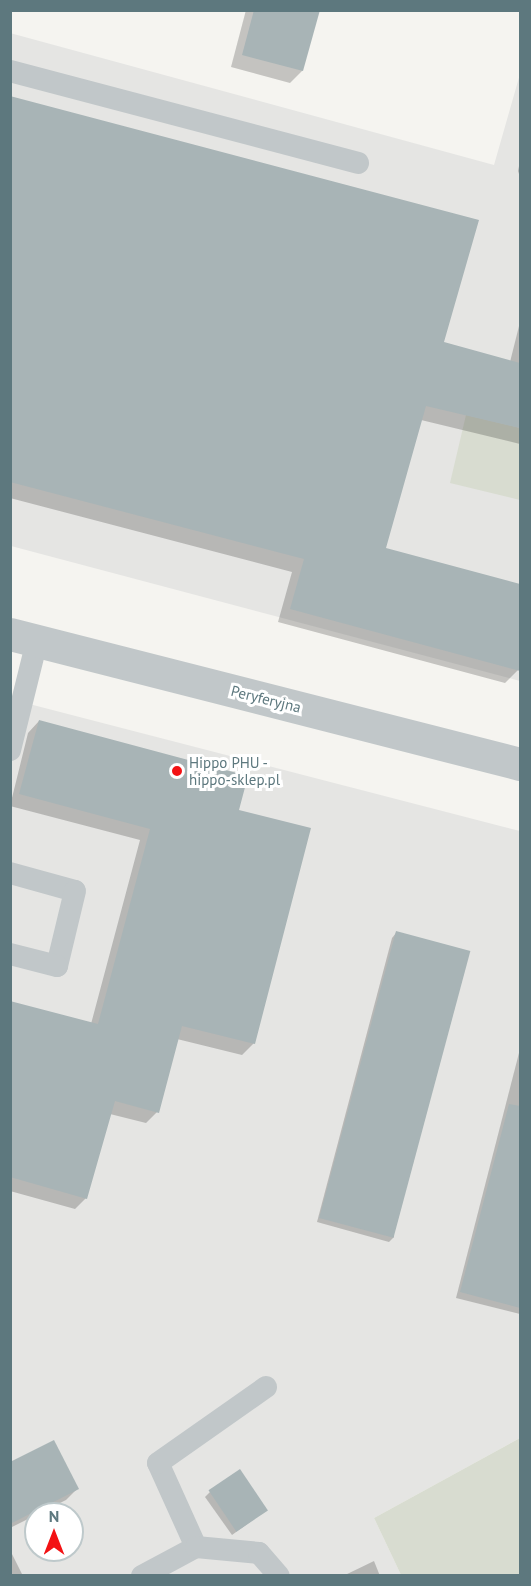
<!DOCTYPE html>
<html>
<head>
<meta charset="utf-8">
<style>
  body { margin:0 }
  #map { position:relative; width:531px; height:1586px; overflow:hidden; background:#f5f4f0; font-family:"PT Sans",sans-serif }
  div>[style] { position:absolute }
  .built>* { inset:0; background:#e5e5e3 }
  .green>* { inset:0; background:#d8dcd0 }
  .shadow>* { inset:0; background:#0003 }
  .building>* { inset:0; background:#a8b4b6; transform-origin:0 0 }
  .lane>* { height:22px; margin:-11px; padding:0 11px; transform-origin:11px; border-radius:11px; background:#c1c7c9 }
  .street>* { height:33px; margin:-16.5px; padding:0 16.5px; transform-origin:16.5px; border-radius:16.5px; background:#c1c7c9 }
  .dots>* { width:16px; height:16px; translate:-50% -50%; box-sizing:border-box; border:3px solid #fff; border-radius:50% }
  span { translate:-50% -50%; white-space:nowrap; text-align:center; line-height:1.15; -webkit-text-stroke:6px #fff; paint-order:stroke }
  .street-label { font-size:15px; color:#5d787e }
  .poi-label { font-size:15px; color:#5d787e }
  .left { translate:0 -50%; text-align:left }
  .frame { position:absolute; inset:0; border:12px solid #5d787e; pointer-events:none }
  .north { position:absolute; left:24px; top:1502px; width:60px; height:60px; box-sizing:border-box; background:#fff; border:2px solid #bec9cb; border-radius:50%; rotate:0deg; font-size:16px; font-weight:700; line-height:24px; text-align:center; color:#5d787e }
  .north::after { content:''; display:block; margin:auto; width:21px; height:27px; background:#f31214; clip-path:polygon(50% 0,100% 100%,50% 72%,0 100%) }
</style>
</head>
<body>
<div id="map">
  <div class="built">
    <i style="clip-path:polygon(10px 33px,494px 165px,520px 74px,520px 681px,11px 546px)"></i>
    <i style="clip-path:polygon(evenodd,10px 699px,520px 831px,520px 1438px,374px 1518px,401px 1575px,11px 1575px,10px 699px,36px 1514px,72px 1514px,72px 1550px,36px 1550px,36px 1514px)"></i>
  </div>
  <div class="green">
    <i style="clip-path:polygon(466px 415px,520px 428px,520px 500px,450px 483px)"></i>
    <i style="clip-path:polygon(520px 1438px,520px 1575px,401px 1575px,374px 1518px)"></i>
  </div>
  <div class="shadow">
    <i style="clip-path:polygon(246px 10px,318px 10px,302px 71px,290px 83px,231px 67px)"></i>
    <i style="clip-path:polygon(10px 98px,442px 343px,510px 362px,520px 322px,520px 444px,421px 420px,384px 549px,520px 585px,520px 659px,518px 670px,505px 683px,278px 622px,292px 572px,10px 498px)"></i>
    <i style="clip-path:polygon(520px 161px,520px 177px,518px 171px)"></i>
    <i style="clip-path:polygon(39px 721px,238px 811px,254px 1043px,242px 1055px,177px 1039px,157px 1112px,146px 1123px,110px 1114px,86px 1198px,75px 1209px,10px 1191px,10px 1002px,91px 1024px,140px 840px,10px 806px,28px 733px)"></i>
    <i style="clip-path:polygon(396px 933px,394px 1237px,389px 1242px,317px 1222px,392px 938px)"></i>
    <i style="clip-path:polygon(520px 1049px,520px 1314px,456px 1298px)"></i>
    <i style="clip-path:polygon(10px 1463px,77px 1489px,66px 1500px,10px 1528px)"></i>
    <i style="clip-path:polygon(210px 1492px,261px 1514px,232px 1535px,205px 1497px)"></i>
    <i style="clip-path:polygon(10px 1550px,23px 1576px,10px 1576px)"></i>
    <i style="clip-path:polygon(374px 1561px,380px 1576px,343px 1576px)"></i>
  </div>
  <div class="building">
    <i style="clip-path:polygon(254px 10px,320px 10px,303px 71px,242px 55px)"></i>
    <i style="clip-path:polygon(10px 96px,479px 220px,444px 342px,520px 363px,520px 428px,426px 406px,386px 548px,520px 584px,520px 671px,290px 609px,304px 559px,10px 482px)"></i>
    <i style="clip-path:polygon(39px 720px,248px 776px,239px 810px,311px 828px,255px 1044px,182px 1026px,159px 1113px,115px 1101px,87px 1199px,10px 1177px,10px 1001px,98px 1024px,150px 829px,19px 794px)"></i>
    <i style="left:396px;top:931px;width:77px;height:297px;rotate:15deg"></i>
    <i style="clip-path:polygon(509px 1104px,520px 1106px,520px 1308px,460px 1292px)"></i>
    <i style="clip-path:polygon(54px 1440px,79px 1489px,10px 1524px,10px 1462px)"></i>
    <i style="left:240px;top:1469px;width:50px;height:38px;rotate:56deg"></i>
  </div>
  <div class="lane">
    <i style="left:10px;top:71px;width:360px;rotate:14.8deg"></i>
    <i style="left:10px;top:750px;width:112px;rotate:-76.1deg"></i>
    <i style="left:10px;top:873px;width:67px;rotate:15.5deg"></i>
    <i style="left:75px;top:891px;width:77px;rotate:103.5deg"></i>
    <i style="left:57px;top:966px;width:49px;rotate:-165.7deg"></i>
    <i style="left:196px;top:1547px;width:92px;rotate:-114.3deg"></i>
    <i style="left:158px;top:1463px;width:132px;rotate:-35.1deg"></i>
    <i style="left:142px;top:1576px;width:61px;rotate:-28.2deg"></i>
    <i style="left:196px;top:1547px;width:63px;rotate:5.4deg"></i>
    <i style="left:259px;top:1553px;width:30px;rotate:49deg"></i>
  </div>
  <div class="street">
    <i style="left:10px;top:634px;width:526px;rotate:14.3deg"></i>
  </div>
  <div class="dots">
    <i style="left:177px;top:771px;background:#f31214"></i>
  </div>
  <div class="street-label">
    <span style="left:266px;top:699px;rotate:14deg">Peryferyjna</span>
  </div>
  <div class="poi-label">
    <span class="left" style="left:189px;top:771px">Hippo PHU -<br>hippo-sklep.pl</span>
  </div>
  <div class="frame"></div>
  <div class="north">N</div>
</div>
</body>
</html>
